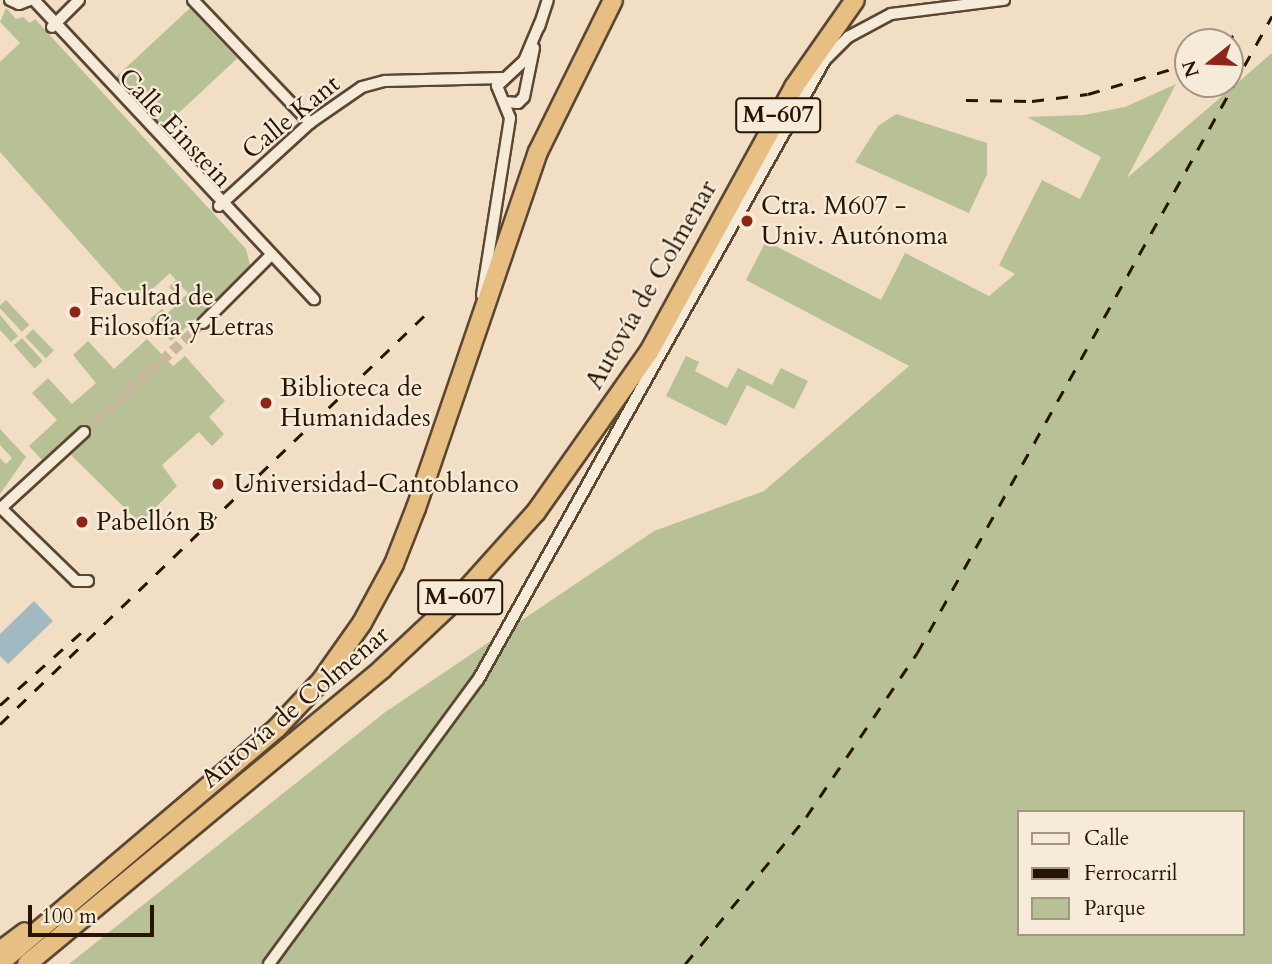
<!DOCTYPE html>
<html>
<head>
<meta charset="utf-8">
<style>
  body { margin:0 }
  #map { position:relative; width:1272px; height:964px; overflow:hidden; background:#f1dec4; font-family:Cardo,serif }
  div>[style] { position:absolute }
  .green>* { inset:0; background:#b8c195; transform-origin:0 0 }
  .water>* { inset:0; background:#a1b9c0 }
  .minor-tunnel>* { height:10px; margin-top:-5px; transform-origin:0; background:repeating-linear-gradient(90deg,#c9b69d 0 10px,transparent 0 15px) }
  .roads { filter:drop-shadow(2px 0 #5a4732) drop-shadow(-2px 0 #5a4732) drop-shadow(0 2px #5a4732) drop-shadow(0 -2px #5a4732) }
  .minor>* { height:10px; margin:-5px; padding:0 5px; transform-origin:5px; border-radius:5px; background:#f6ead9 }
  .trunk>* { height:18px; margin:-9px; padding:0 9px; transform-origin:9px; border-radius:9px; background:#e8bf82 }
  .motorway>* { height:18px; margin:-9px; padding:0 9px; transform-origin:9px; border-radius:9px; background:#e8bf82 }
  .rail>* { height:2.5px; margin-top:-1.25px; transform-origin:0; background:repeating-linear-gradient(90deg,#281501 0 12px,transparent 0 24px) }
  .dots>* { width:19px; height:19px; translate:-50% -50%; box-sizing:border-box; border:4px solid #f6ead9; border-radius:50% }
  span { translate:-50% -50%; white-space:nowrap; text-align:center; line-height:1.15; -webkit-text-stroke:5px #f6ead9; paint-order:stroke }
  .shield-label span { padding:2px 5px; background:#f6ead9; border:2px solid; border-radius:5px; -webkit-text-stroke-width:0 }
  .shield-label { font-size:24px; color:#281501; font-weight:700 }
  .street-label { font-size:26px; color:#281501 }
  .poi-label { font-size:26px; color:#281501 }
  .left { translate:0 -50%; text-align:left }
  .legend { position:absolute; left:1017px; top:810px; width:228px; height:126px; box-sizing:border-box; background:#f6ead9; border:2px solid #a49583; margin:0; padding:9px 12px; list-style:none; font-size:21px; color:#281501 }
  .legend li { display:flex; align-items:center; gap:14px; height:35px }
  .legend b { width:35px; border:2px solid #a49583 }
  .north { position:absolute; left:1174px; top:28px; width:70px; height:70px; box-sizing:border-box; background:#f6ead9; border:2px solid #a49583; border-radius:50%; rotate:252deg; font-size:19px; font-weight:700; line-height:28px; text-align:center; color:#281501 }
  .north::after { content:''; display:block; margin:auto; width:24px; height:32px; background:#8f2418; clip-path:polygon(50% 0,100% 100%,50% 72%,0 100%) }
  .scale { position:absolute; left:28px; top:905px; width:126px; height:32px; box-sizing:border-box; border:4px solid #281501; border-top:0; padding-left:9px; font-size:21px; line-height:24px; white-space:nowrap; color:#281501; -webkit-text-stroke:5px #f6ead9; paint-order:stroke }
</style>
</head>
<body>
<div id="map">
  <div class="green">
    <i style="clip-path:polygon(6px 8px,16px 19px,23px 17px,30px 23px,35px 19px,246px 249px,251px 268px,171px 341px,150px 319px,162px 309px,167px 314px,188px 293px,182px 287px,175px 293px,169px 287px,176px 280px,170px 273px,148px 293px,153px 299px,147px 305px,132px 289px,126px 294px,0 152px,0 62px,20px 43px,0 22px)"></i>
    <i style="left:190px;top:8px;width:69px;height:103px;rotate:47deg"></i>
    <i style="clip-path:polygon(evenodd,1272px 53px,1272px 964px,69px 964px,384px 713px,654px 531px,764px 491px,909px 366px,746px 280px,766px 241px,881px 300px,905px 253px,989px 296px,1015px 274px,999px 265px,1042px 180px,1080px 199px,1101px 157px,1027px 117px,1084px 115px,1125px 107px,1176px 84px,1127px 178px,1272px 53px,1018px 812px,1242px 812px,1242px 934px,1018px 934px,1018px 812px)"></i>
    <i style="clip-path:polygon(896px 114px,987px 143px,987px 174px,969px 213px,855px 162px,878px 126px)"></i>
    <i style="left:6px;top:300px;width:34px;height:10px;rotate:47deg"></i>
    <i style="clip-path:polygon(0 315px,18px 336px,11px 342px,0 330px)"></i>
    <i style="left:33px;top:329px;width:30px;height:11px;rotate:46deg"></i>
    <i style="left:22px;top:338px;width:31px;height:11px;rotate:48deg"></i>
    <i style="clip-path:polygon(147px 339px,173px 366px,185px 356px,225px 401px,209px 417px,224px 434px,212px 446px,199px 432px,162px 465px,177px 486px,140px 523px,70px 454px,89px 435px,82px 425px,42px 460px,29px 446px,57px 420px,32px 393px,48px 378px,72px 404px,96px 383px,73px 355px,88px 341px,114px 369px)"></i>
    <i style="clip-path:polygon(686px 356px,699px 362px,695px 371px,727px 388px,738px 368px,772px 385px,781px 368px,808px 381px,794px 409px,747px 385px,726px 426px,666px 396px)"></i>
    <i style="clip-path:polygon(0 429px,26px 457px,0 494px,0 458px,6px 464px,12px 458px,0 445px)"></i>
  </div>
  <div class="water">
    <i style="clip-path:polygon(34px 601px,53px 621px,8px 664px,0 656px,0 634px)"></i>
  </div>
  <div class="minor-tunnel">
    <i style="left:84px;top:432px;width:161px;rotate:-42.5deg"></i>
  </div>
  <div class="roads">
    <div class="minor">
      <i style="left:10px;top:0;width:10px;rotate:24deg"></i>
      <i style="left:19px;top:4px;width:12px;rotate:-20deg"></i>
      <i style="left:34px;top:0;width:410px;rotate:46.9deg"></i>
      <i style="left:193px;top:0;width:170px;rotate:46.4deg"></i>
      <i style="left:52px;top:27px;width:38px;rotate:-45deg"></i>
      <i style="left:539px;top:27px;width:28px;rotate:-72deg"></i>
      <i style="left:504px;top:102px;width:14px;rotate:4deg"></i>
      <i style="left:518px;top:103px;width:8px;rotate:-45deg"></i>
      <i style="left:524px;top:97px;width:50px;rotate:-78.5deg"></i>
      <i style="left:219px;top:206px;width:123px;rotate:-42.4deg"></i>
      <i style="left:310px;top:123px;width:63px;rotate:-34.7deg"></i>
      <i style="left:362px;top:87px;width:24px;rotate:-15deg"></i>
      <i style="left:385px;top:81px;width:118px;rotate:-1.5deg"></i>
      <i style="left:482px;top:295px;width:179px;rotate:-81deg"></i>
      <i style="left:510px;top:118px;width:35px;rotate:-112deg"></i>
      <i style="left:497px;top:86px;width:37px;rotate:-43deg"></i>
      <i style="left:524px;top:61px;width:41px;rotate:-67.2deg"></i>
      <i style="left:203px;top:323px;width:96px;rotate:-45deg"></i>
      <i style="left:0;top:507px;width:106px;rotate:44.2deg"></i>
      <i style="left:76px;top:581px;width:12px"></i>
      <i style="left:0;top:509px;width:114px;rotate:-42.5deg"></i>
      <i style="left:269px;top:964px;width:353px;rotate:-53.7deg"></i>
      <i style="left:478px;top:680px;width:710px;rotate:-60.77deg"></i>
      <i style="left:825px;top:60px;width:33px;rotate:-45deg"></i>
      <i style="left:848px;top:37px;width:49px;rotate:-28.1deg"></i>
      <i style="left:891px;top:14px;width:114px;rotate:-7.1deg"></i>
    </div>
    <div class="trunk">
      <i style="left:0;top:951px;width:31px;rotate:-37deg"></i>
    </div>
    <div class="motorway">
      <i style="left:0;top:963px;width:363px;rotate:-40.3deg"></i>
      <i style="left:277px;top:728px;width:64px;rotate:-46.9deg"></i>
      <i style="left:321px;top:681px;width:71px;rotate:-54.7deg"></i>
      <i style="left:362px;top:623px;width:67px;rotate:-61.5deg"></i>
      <i style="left:394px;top:564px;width:60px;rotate:-68.6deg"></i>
      <i style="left:416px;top:508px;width:376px;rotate:-71.1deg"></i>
      <i style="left:538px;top:152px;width:169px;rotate:-63.7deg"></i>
      <i style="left:27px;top:964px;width:462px;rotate:-39.7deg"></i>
      <i style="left:382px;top:669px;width:114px;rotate:-43.2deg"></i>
      <i style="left:465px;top:591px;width:106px;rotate:-48.1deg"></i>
      <i style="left:536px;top:512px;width:196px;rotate:-54.8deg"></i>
      <i style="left:649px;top:352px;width:302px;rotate:-61.3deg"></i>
      <i style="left:794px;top:87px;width:106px;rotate:-55deg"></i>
    </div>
  </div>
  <div class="rail">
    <i style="left:1223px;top:42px;width:12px;rotate:-31deg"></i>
    <i style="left:966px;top:100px;width:66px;rotate:0.9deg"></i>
    <i style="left:1032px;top:101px;width:56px;rotate:-7.1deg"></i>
    <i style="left:1088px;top:94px;width:104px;rotate:-16.7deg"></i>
    <i style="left:0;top:705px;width:113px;rotate:-41.8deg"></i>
    <i style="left:0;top:724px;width:595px;rotate:-43.91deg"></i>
    <i style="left:685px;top:964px;width:190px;rotate:-50.5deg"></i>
    <i style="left:806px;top:817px;width:198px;rotate:-55.9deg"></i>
    <i style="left:917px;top:653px;width:729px;rotate:-60.87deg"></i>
  </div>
  <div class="dots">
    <i style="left:747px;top:221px;background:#8f2418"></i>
    <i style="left:75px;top:312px;background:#8f2418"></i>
    <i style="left:266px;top:403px;background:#8f2418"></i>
    <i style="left:218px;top:484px;background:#8f2418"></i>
    <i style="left:82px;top:522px;background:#8f2418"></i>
  </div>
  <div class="shield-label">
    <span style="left:778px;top:115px">M-607</span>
    <span style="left:460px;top:597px">M-607</span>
  </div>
  <div class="street-label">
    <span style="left:291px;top:117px;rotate:-39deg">Calle Kant</span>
    <span style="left:175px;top:128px;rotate:47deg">Calle Einstein</span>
    <span style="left:651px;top:285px;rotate:-60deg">Autovía de Colmenar</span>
    <span style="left:295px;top:707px;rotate:-40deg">Autovía de Colmenar</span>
  </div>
  <div class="poi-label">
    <span class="left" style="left:761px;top:221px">Ctra. M607 -<br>Univ. Autónoma</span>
    <span class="left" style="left:89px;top:312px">Facultad de<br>Filosofía y Letras</span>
    <span class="left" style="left:280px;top:403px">Biblioteca de<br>Humanidades</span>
    <span class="left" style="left:234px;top:484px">Universidad-Cantoblanco</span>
    <span class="left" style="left:96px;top:522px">Pabellón B</span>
  </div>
  <ul class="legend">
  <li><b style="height:9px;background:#f6ead9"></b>Calle</li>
  <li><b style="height:9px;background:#281501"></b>Ferrocarril</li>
  <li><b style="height:19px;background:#b8c195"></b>Parque</li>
  </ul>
  <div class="north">N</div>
  <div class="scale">100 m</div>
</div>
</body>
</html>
